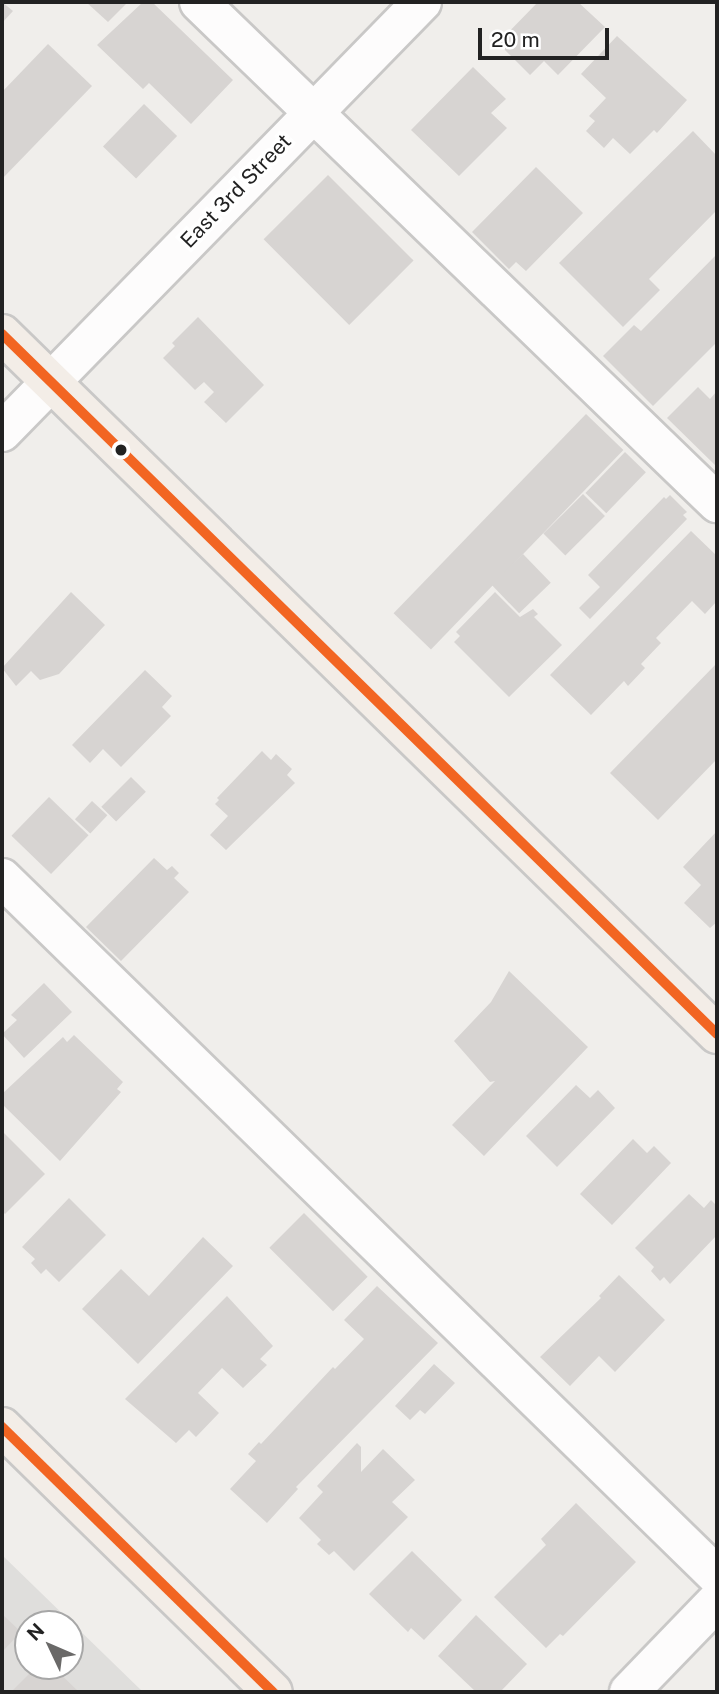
<!DOCTYPE html>
<html>
<head>
<meta charset="utf-8">
<style>
  body { margin:0 }
  #map { position:relative; width:719px; height:1694px; overflow:hidden; background:#f0eeeb; font-family:"Public Sans",sans-serif }
  div>[style] { position:absolute }
  .residential>* { inset:0; background:#dfdedc }
  .building>* { inset:0; background:#d7d4d2; transform-origin:0 0 }
  .roads { filter:drop-shadow(2px 0 #c9c8c7) drop-shadow(-2px 0 #c9c8c7) drop-shadow(0 2px #c9c8c7) drop-shadow(0 -2px #c9c8c7) }
  .minor>* { height:38px; margin:-19px; padding:0 19px; transform-origin:19px; border-radius:19px; background:#fdfcfc }
  .major>* { height:38px; margin:-19px; padding:0 19px; transform-origin:19px; border-radius:19px; background:#f3ede7 }
  .bus-1>* { height:10px; margin:-5px; padding:0 5px; transform-origin:5px; border-radius:5px; background:#f26522 }
  .dots>* { width:19px; height:19px; translate:-50% -50%; box-sizing:border-box; border:4px solid #fff; border-radius:50% }
  span { translate:-50% -50%; white-space:nowrap; text-align:center; line-height:1.15; -webkit-text-stroke:7px #fff; paint-order:stroke }
  .street-label { font-size:21px; color:#222 }
  .frame { position:absolute; inset:0; border:4px solid #222; pointer-events:none }
  .north { position:absolute; left:14px; top:1610px; width:70px; height:70px; box-sizing:border-box; background:#fff; border:2px solid #a7a7a7; border-radius:50%; rotate:314deg; font-size:19px; font-weight:700; line-height:28px; text-align:center; color:#222 }
  .north::after { content:''; display:block; margin:auto; width:24px; height:32px; background:#6a6968; clip-path:polygon(50% 0,100% 100%,50% 72%,0 100%) }
  .scale { position:absolute; left:478px; top:28px; width:131px; height:32px; box-sizing:border-box; border:4px solid #222; border-top:0; padding-left:9px; font-size:21px; line-height:24px; white-space:nowrap; color:#222; -webkit-text-stroke:5px #fff; paint-order:stroke }
</style>
</head>
<body>
<div id="map">
  <div class="residential">
    <i style="clip-path:polygon(evenodd,2px 1555px,143px 1692px,2px 1692px,2px 1555px,28px 1624px,70px 1624px,70px 1666px,28px 1666px,28px 1624px)"></i>
  </div>
  <div class="building">
    <i style="clip-path:polygon(2px 2px,13px 11px,2px 23px)"></i>
    <i style="clip-path:polygon(86px 2px,128px 2px,108px 22px)"></i>
    <i style="clip-path:polygon(143px 2px,152px 2px,233px 80px,191px 124px,149px 83px,143px 89px,97px 45px)"></i>
    <i style="clip-path:polygon(538px 2px,578px 2px,605px 27px,558px 75px,544px 61px,530px 75px,498px 43px)"></i>
    <i style="clip-path:polygon(617px 36px,687px 100px,657px 133px,654px 130px,630px 154px,613px 138px,604px 148px,586px 131px,595px 121px,589px 116px,606px 98px,581px 74px)"></i>
    <i style="clip-path:polygon(48px 44px,92px 86px,2px 179px,2px 92px)"></i>
    <i style="clip-path:polygon(473px 67px,506px 99px,491px 113px,507px 128px,459px 176px,411px 130px)"></i>
    <i style="left:144px;top:104px;width:46px;height:59px;rotate:44deg"></i>
    <i style="clip-path:polygon(693px 131px,717px 156px,717px 210px,649px 279px,660px 290px,623px 327px,559px 263px)"></i>
    <i style="clip-path:polygon(536px 167px,583px 213px,526px 271px,516px 262px,509px 269px,472px 232px)"></i>
    <i style="left:328px;top:175px;width:121px;height:91px;rotate:45deg"></i>
    <i style="clip-path:polygon(717px 254px,717px 342px,653px 406px,603px 356px,634px 325px,641px 331px)"></i>
    <i style="clip-path:polygon(198px 317px,264px 385px,226px 423px,204px 402px,214px 392px,204px 382px,195px 390px,163px 358px,175px 346px,172px 343px)"></i>
    <i style="clip-path:polygon(698px 387px,710px 399px,717px 391px,717px 467px,667px 418px)"></i>
    <i style="left:586px;top:414px;width:52px;height:277px;rotate:44deg"></i>
    <i style="left:625px;top:452px;width:29px;height:57px;rotate:44deg"></i>
    <i style="left:583px;top:494px;width:31px;height:56px;rotate:45deg"></i>
    <i style="clip-path:polygon(670px 495px,687px 512px,683px 515px,687px 519px,590px 619px,579px 608px,600px 587px,588px 575px,664px 497px,666px 499px)"></i>
    <i style="clip-path:polygon(691px 531px,717px 556px,717px 601px,705px 614px,692px 601px,656px 638px,661px 643px,641px 664px,645px 668px,628px 686px,624px 681px,591px 715px,550px 675px)"></i>
    <i style="left:523px;top:554px;width:40px;height:44px;rotate:46deg"></i>
    <i style="clip-path:polygon(71px 592px,105px 625px,59px 674px,40px 680px,31px 671px,16px 686px,2px 668px)"></i>
    <i style="clip-path:polygon(495px 592px,520px 617px,533px 609px,538px 614px,534px 617px,562px 645px,509px 697px,454px 642px,460px 636px,456px 632px)"></i>
    <i style="clip-path:polygon(717px 663px,717px 759px,658px 820px,610px 773px)"></i>
    <i style="clip-path:polygon(145px 670px,172px 696px,162px 707px,171px 716px,121px 767px,103px 749px,90px 763px,72px 745px)"></i>
    <i style="clip-path:polygon(262px 751px,271px 760px,276px 754px,292px 769px,287px 775px,295px 783px,226px 850px,210px 835px,228px 816px,215px 804px,219px 800px,217px 798px)"></i>
    <i style="left:131px;top:777px;width:21px;height:42px;rotate:45deg"></i>
    <i style="left:49px;top:797px;width:55px;height:54px;rotate:44deg"></i>
    <i style="left:92px;top:801px;width:21px;height:25px;rotate:43deg"></i>
    <i style="clip-path:polygon(717px 831px,717px 922px,710px 928px,684px 903px,701px 885px,683px 867px)"></i>
    <i style="clip-path:polygon(154px 858px,167px 870px,172px 866px,179px 873px,174px 878px,189px 892px,121px 961px,86px 927px)"></i>
    <i style="clip-path:polygon(509px 971px,588px 1047px,484px 1156px,452px 1125px,495px 1081px,490px 1082px,454px 1041px,491px 1002px)"></i>
    <i style="clip-path:polygon(44px 983px,72px 1012px,24px 1058px,2px 1034px,17px 1020px,11px 1015px)"></i>
    <i style="clip-path:polygon(74px 1035px,123px 1082px,117px 1089px,121px 1092px,60px 1161px,2px 1104px,2px 1094px,63px 1037px,67px 1042px)"></i>
    <i style="clip-path:polygon(576px 1085px,590px 1098px,598px 1090px,615px 1108px,557px 1167px,526px 1136px)"></i>
    <i style="clip-path:polygon(2px 1131px,45px 1174px,5px 1214px,2px 1211px)"></i>
    <i style="clip-path:polygon(633px 1139px,647px 1153px,654px 1146px,671px 1163px,612px 1225px,580px 1194px)"></i>
    <i style="clip-path:polygon(689px 1194px,704px 1208px,711px 1200px,717px 1206px,717px 1235px,670px 1284px,664px 1277px,660px 1281px,651px 1271px,654px 1267px,635px 1248px)"></i>
    <i style="clip-path:polygon(69px 1198px,106px 1235px,59px 1282px,46px 1269px,41px 1274px,31px 1263px,35px 1259px,22px 1247px)"></i>
    <i style="left:304px;top:1213px;width:90px;height:49px;rotate:45deg"></i>
    <i style="clip-path:polygon(203px 1237px,233px 1266px,138px 1364px,82px 1309px,121px 1269px,149px 1296px)"></i>
    <i style="clip-path:polygon(619px 1275px,665px 1320px,615px 1372px,599px 1356px,570px 1386px,540px 1357px,601px 1298px,599px 1296px)"></i>
    <i style="clip-path:polygon(377px 1286px,438px 1343px,296px 1487px,298px 1489px,267px 1523px,230px 1489px,256px 1461px,248px 1454px,259px 1442px,261px 1444px,333px 1367px,335px 1369px,364px 1339px,344px 1320px)"></i>
    <i style="clip-path:polygon(227px 1296px,273px 1346px,260px 1359px,267px 1365px,243px 1388px,222px 1368px,198px 1393px,219px 1413px,196px 1437px,189px 1430px,176px 1443px,125px 1399px)"></i>
    <i style="clip-path:polygon(434px 1364px,455px 1383px,425px 1414px,420px 1410px,410px 1420px,395px 1406px)"></i>
    <i style="clip-path:polygon(357px 1443px,361px 1447px,361px 1472px,383px 1449px,415px 1480px,392px 1502px,408px 1517px,354px 1571px,334px 1551px,329px 1555px,317px 1544px,321px 1540px,299px 1518px,323px 1492px,317px 1486px)"></i>
    <i style="clip-path:polygon(576px 1503px,636px 1562px,563px 1636px,560px 1634px,546px 1648px,494px 1597px,546px 1545px,541px 1539px)"></i>
    <i style="clip-path:polygon(412px 1551px,462px 1600px,424px 1640px,411px 1628px,408px 1632px,369px 1594px)"></i>
    <i style="clip-path:polygon(2px 1614px,21px 1632px,2px 1652px)"></i>
    <i style="clip-path:polygon(476px 1615px,527px 1664px,500px 1692px,476px 1692px,438px 1656px)"></i>
    <i style="clip-path:polygon(37px 1666px,52px 1666px,79px 1692px,11px 1692px)"></i>
  </div>
  <div class="roads">
    <div class="minor">
      <i style="left:199px;top:2px;width:721px;rotate:44.04deg"></i>
      <i style="left:2px;top:432px;width:601px;rotate:-45.67deg"></i>
      <i style="left:2px;top:878px;width:999px;rotate:44.31deg"></i>
      <i style="left:629px;top:1692px;width:127px;rotate:-46deg"></i>
    </div>
    <div class="major">
      <i style="left:2px;top:334px;width:1001px;rotate:44.39deg"></i>
      <i style="left:2px;top:1427px;width:379px;rotate:44.4deg"></i>
    </div>
  </div>
  <div class="bus-1">
    <i style="left:2px;top:334px;width:1001px;rotate:44.39deg"></i>
    <i style="left:2px;top:1427px;width:379px;rotate:44.4deg"></i>
  </div>
  <div class="dots">
    <i style="left:121px;top:450px;background:#222"></i>
  </div>
  <div class="street-label">
    <span style="left:236px;top:191px;rotate:-46deg">East 3rd Street</span>
  </div>
  <div class="frame"></div>
  <div class="north">N</div>
  <div class="scale">20 m</div>
</div>
</body>
</html>
